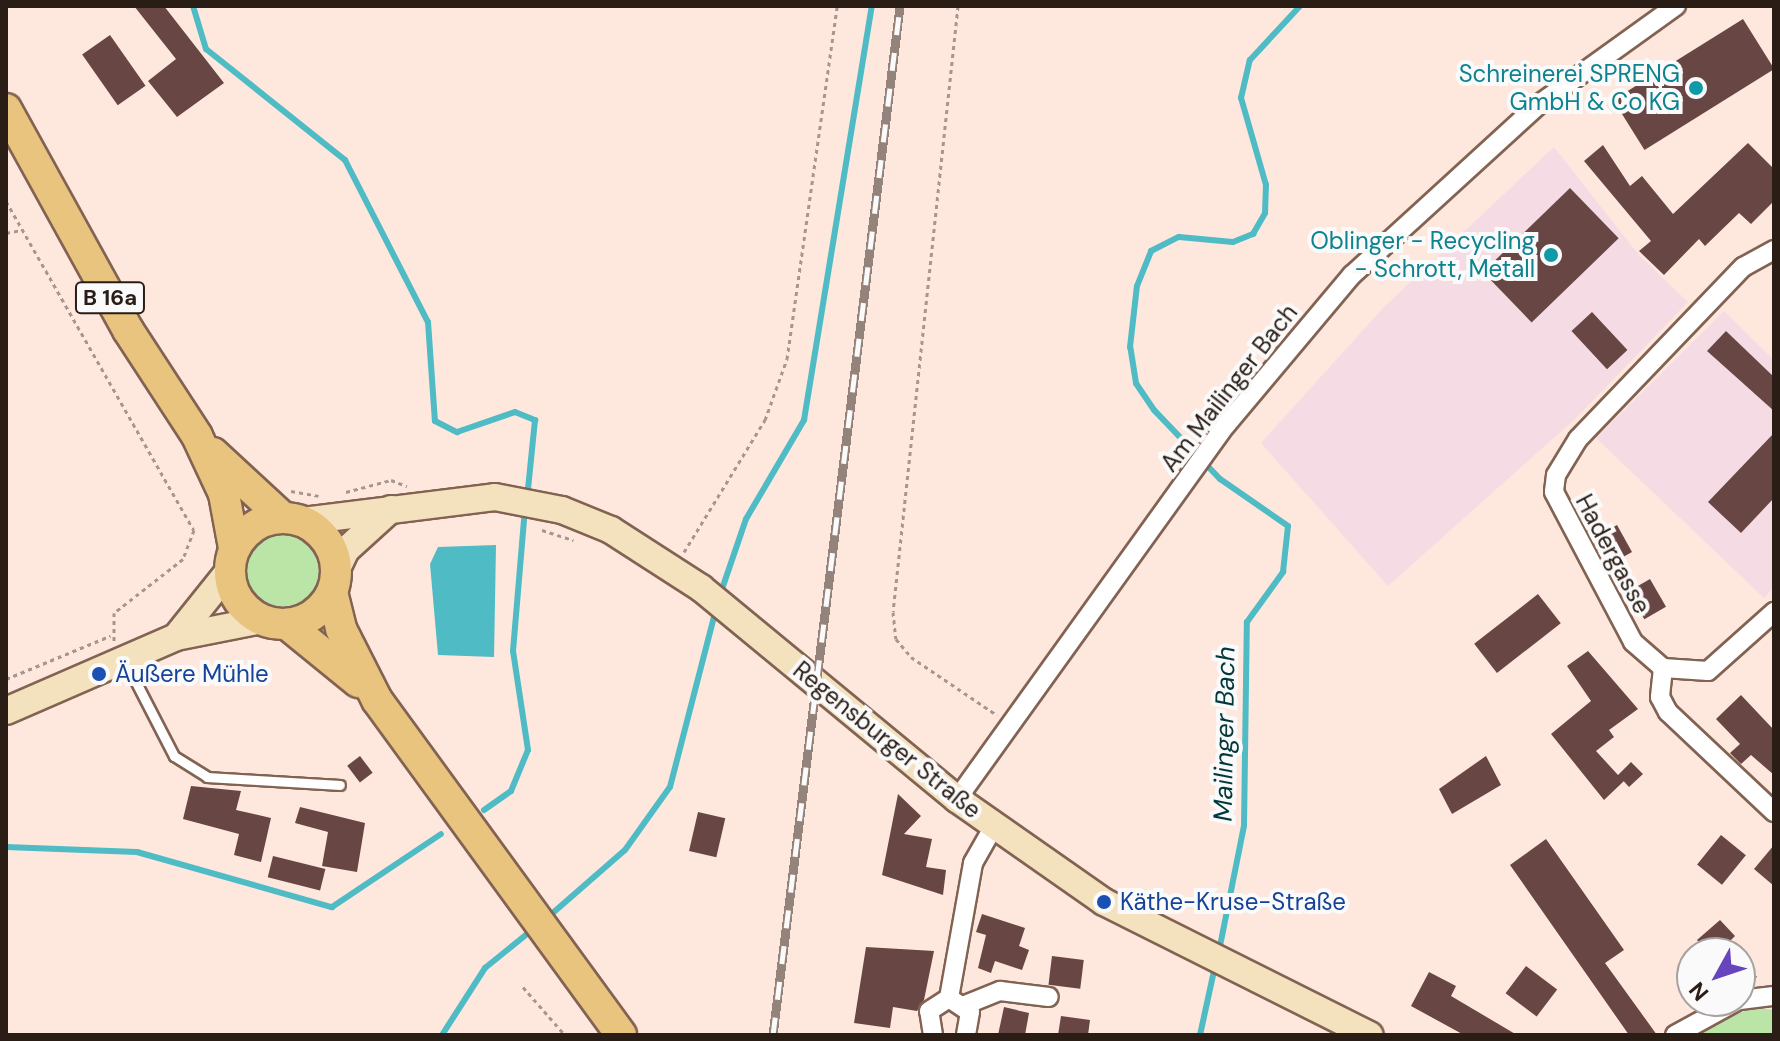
<!DOCTYPE html>
<html>
<head>
<meta charset="utf-8">
<style>
  body { margin:0 }
  #map { position:relative; width:1780px; height:1041px; overflow:hidden; background:#fee8dd; font-family:"DM Sans",sans-serif }
  div>[style] { position:absolute }
  .industrial>* { inset:0; background:#f5dbe3 }
  .green>* { inset:0; background:#bbe4a7 }
  .round { border-radius:50% }
  .water>* { inset:0; background:#4fbbc5 }
  .stream>* { height:6px; margin:-3px; padding:0 3px; transform-origin:3px; border-radius:3px; background:#4fbbc5 }
  .building>* { inset:0; background:#684643; transform-origin:0 0 }
  .path>* { height:3px; margin-top:-1.5px; transform-origin:0; background:repeating-linear-gradient(90deg,#a8958c 0 4px,transparent 0 8px) }
  .roads { filter:drop-shadow(2px 0 #826353) drop-shadow(-2px 0 #826353) drop-shadow(0 2px #826353) drop-shadow(0 -2px #826353) }
  .lane>* { height:9px; margin:-4.5px; padding:0 4.5px; transform-origin:4.5px; border-radius:4.5px; background:#fff }
  .street>* { height:18px; margin:-9px; padding:0 9px; transform-origin:9px; border-radius:9px; background:#fff }
  .secondary>* { height:26px; margin:-13px; padding:0 13px; transform-origin:13px; border-radius:13px; background:#f4e2bf }
  .primary>* { height:30px; margin:-15px; padding:0 15px; transform-origin:15px; border-radius:15px; background:#e9c47f }
  .primary>.ring { margin:-15px; padding:0; box-sizing:content-box; background:none; border:30px solid #e9c47f; border-radius:50% }
  .rail>* { height:9px; margin-top:-4.5px; transform-origin:0; background:repeating-linear-gradient(90deg,#fafafa 0 18px,#94837a 0 36px); box-sizing:border-box; border-block:2px solid #94837a }
  .dots>* { width:22px; height:22px; translate:-50% -50%; box-sizing:border-box; border:4px solid #fafafa; border-radius:50% }
  span { translate:-50% -50%; white-space:nowrap; text-align:center; line-height:1.15; -webkit-text-stroke:8px #fafafa; paint-order:stroke }
  .shield-label span { padding:2px 6px; background:#fafafa; border:2px solid; border-radius:6px; -webkit-text-stroke-width:0 }
  .shield-label { font-size:22px; color:#2a1d16; font-weight:700 }
  .culture-label { font-size:24px; color:#0d838f }
  .right { translate:-100% -50%; text-align:right }
  .street-label { font-size:24px; color:#2a1d16 }
  .transit-label { font-size:24px; color:#164399 }
  .left { translate:0 -50%; text-align:left }
  .water-label { font-size:26px; color:#02383c; font-style:italic }
  .frame { position:absolute; inset:0; border:8px solid #2a1d16; pointer-events:none }
  .north { position:absolute; left:1676px; top:937px; width:80px; height:80px; box-sizing:border-box; background:#fafafa; border:2px solid #a7a29f; border-radius:50%; rotate:230deg; font-size:22px; font-weight:700; line-height:32px; text-align:center; color:#2a1d16 }
  .north::after { content:''; display:block; margin:auto; width:28px; height:36px; background:#6844bd; clip-path:polygon(50% 0,100% 100%,50% 72%,0 100%) }
</style>
</head>
<body>
<div id="map">
  <div class="industrial">
    <i style="clip-path:polygon(1554px 147px,1638px 254px,1688px 302px,1575px 419px,1388px 586px,1261px 443px,1384px 307px)"></i>
    <i style="clip-path:polygon(1724px 311px,1774px 360px,1774px 587px,1764px 598px,1596px 438px)"></i>
  </div>
  <div class="green">
    <i class="round" style="left:243px;top:527px;width:82px;height:82px"></i>
    <i style="clip-path:polygon(1754px 1007px,1774px 1010px,1774px 1035px,1690px 1035px)"></i>
  </div>
  <div class="water">
    <i style="clip-path:polygon(496px 545px,494px 657px,438px 655px,430px 564px,438px 547px)"></i>
  </div>
  <div class="stream">
    <i style="left:193px;top:6px;width:45px;rotate:73.2deg"></i>
    <i style="left:206px;top:49px;width:178px;rotate:38.6deg"></i>
    <i style="left:345px;top:160px;width:182px;rotate:62.9deg"></i>
    <i style="left:428px;top:322px;width:99px;rotate:86deg"></i>
    <i style="left:435px;top:421px;width:25px;rotate:27deg"></i>
    <i style="left:457px;top:432px;width:61px;rotate:-19deg"></i>
    <i style="left:515px;top:412px;width:22px;rotate:22deg"></i>
    <i style="left:535px;top:420px;width:79px;rotate:95.8deg"></i>
    <i style="left:720px;top:595px;width:80px;rotate:-71.1deg"></i>
    <i style="left:746px;top:519px;width:115px;rotate:-59.6deg"></i>
    <i style="left:804px;top:420px;width:420px;rotate:-80.7deg"></i>
    <i style="left:484px;top:810px;width:33px;rotate:-35deg"></i>
    <i style="left:511px;top:791px;width:44px;rotate:-67.5deg"></i>
    <i style="left:528px;top:750px;width:100px;rotate:-98.6deg"></i>
    <i style="left:513px;top:651px;width:143px;rotate:-85.2deg"></i>
    <i style="left:6px;top:847px;width:131px;rotate:2.2deg"></i>
    <i style="left:137px;top:852px;width:203px;rotate:15.8deg"></i>
    <i style="left:332px;top:907px;width:131px;rotate:-33.8deg"></i>
    <i style="left:547px;top:918px;width:103px;rotate:-41.1deg"></i>
    <i style="left:625px;top:850px;width:77px;rotate:-54.5deg"></i>
    <i style="left:670px;top:787px;width:184px;rotate:-75.5deg"></i>
    <i style="left:1219px;top:951px;width:127px;rotate:-78.7deg"></i>
    <i style="left:1244px;top:826px;width:204px;rotate:-89.2deg"></i>
    <i style="left:1247px;top:622px;width:62px;rotate:-54.2deg"></i>
    <i style="left:1283px;top:572px;width:46px;rotate:-83.8deg"></i>
    <i style="left:1288px;top:526px;width:83px;rotate:-145.3deg"></i>
    <i style="left:1220px;top:479px;width:95px;rotate:-133.7deg"></i>
    <i style="left:1154px;top:410px;width:32px;rotate:-124deg"></i>
    <i style="left:1136px;top:383px;width:36px;rotate:-99deg"></i>
    <i style="left:1130px;top:347px;width:61px;rotate:-83.5deg"></i>
    <i style="left:1137px;top:286px;width:38px;rotate:-68deg"></i>
    <i style="left:1151px;top:251px;width:31px;rotate:-27deg"></i>
    <i style="left:1179px;top:237px;width:54px;rotate:5.3deg"></i>
    <i style="left:1233px;top:242px;width:22px;rotate:-22deg"></i>
    <i style="left:1253px;top:234px;width:24px;rotate:-60deg"></i>
    <i style="left:1265px;top:213px;width:28px;rotate:-88deg"></i>
    <i style="left:1266px;top:185px;width:91px;rotate:-106deg"></i>
    <i style="left:1241px;top:98px;width:39px;rotate:-77deg"></i>
    <i style="left:1250px;top:60px;width:74px;rotate:-47.2deg"></i>
    <i style="left:442px;top:1035px;width:80px;rotate:-57.3deg"></i>
    <i style="left:485px;top:968px;width:60px;rotate:-39deg"></i>
    <i style="left:1200px;top:1035px;width:71px;rotate:-77.7deg"></i>
  </div>
  <div class="building">
    <i style="clip-path:polygon(134px 6px,164px 6px,224px 83px,177px 117px,148px 81px,176px 59px)"></i>
    <i style="left:1743px;top:19px;width:59px;height:153px;rotate:58deg"></i>
    <i style="left:110px;top:35px;width:62px;height:34px;rotate:55deg"></i>
    <i style="clip-path:polygon(1748px 143px,1774px 169px,1774px 201px,1751px 224px,1739px 213px,1705px 246px,1699px 239px,1664px 275px,1639px 251px,1651px 241px,1584px 161px,1603px 145px,1630px 186px,1642px 176px,1673px 214px)"></i>
    <i style="left:1570px;top:188px;width:70px;height:121px;rotate:46deg"></i>
    <i style="left:1592px;top:312px;width:52px;height:28px;rotate:47deg"></i>
    <i style="clip-path:polygon(1726px 331px,1774px 377px,1774px 411px,1707px 351px)"></i>
    <i style="clip-path:polygon(1774px 433px,1774px 498px,1741px 533px,1708px 502px)"></i>
    <i style="left:1617px;top:525px;width:31px;height:20px;rotate:61deg"></i>
    <i style="left:1650px;top:579px;width:32px;height:25px;rotate:60deg"></i>
    <i style="left:1538px;top:594px;width:37px;height:81px;rotate:52deg"></i>
    <i style="clip-path:polygon(1588px 651px,1638px 709px,1609px 730px,1614px 737px,1596px 751px,1618px 775px,1631px 762px,1643px 774px,1629px 787px,1619px 776px,1624px 781px,1604px 800px,1551px 734px,1591px 701px,1567px 666px)"></i>
    <i style="clip-path:polygon(1741px 695px,1774px 730px,1774px 775px,1751px 755px,1741px 764px,1730px 753px,1740px 744px,1716px 719px)"></i>
    <i style="left:360px;top:756px;width:21px;height:16px;rotate:53deg"></i>
    <i style="clip-path:polygon(1486px 756px,1501px 785px,1452px 814px,1439px 789px)"></i>
    <i style="clip-path:polygon(191px 786px,241px 791px,236px 810px,271px 818px,261px 862px,234px 855px,239px 834px,183px 819px)"></i>
    <i style="clip-path:polygon(898px 794px,921px 816px,904px 834px,932px 839px,926px 867px,946px 870px,943px 895px,882px 875px)"></i>
    <i style="clip-path:polygon(300px 807px,365px 823px,357px 872px,322px 866px,328px 832px,295px 823px)"></i>
    <i style="left:698px;top:812px;width:28px;height:40px;rotate:13deg"></i>
    <i style="left:1721px;top:835px;width:32px;height:38px;rotate:39deg"></i>
    <i style="clip-path:polygon(1546px 839px,1624px 950px,1605px 963px,1657px 1035px,1629px 1035px,1510px 865px)"></i>
    <i style="clip-path:polygon(1774px 845px,1774px 886px,1754px 869px)"></i>
    <i style="left:273px;top:856px;width:54px;height:22px;rotate:14deg"></i>
    <i style="clip-path:polygon(982px 914px,1025px 928px,1019px 946px,1029px 950px,1022px 970px,995px 961px,991px 973px,978px 968px,986px 935px,976px 932px)"></i>
    <i style="clip-path:polygon(1720px 920px,1735px 936px,1727px 944px,1735px 953px,1708px 953px,1697px 940px)"></i>
    <i style="clip-path:polygon(866px 947px,934px 951px,924px 1000px,917px 1011px,893px 1007px,890px 1028px,854px 1023px)"></i>
    <i style="left:1052px;top:956px;width:32px;height:29px;rotate:7deg"></i>
    <i style="clip-path:polygon(1740px 958px,1757px 977px,1740px 988px)"></i>
    <i style="left:1526px;top:966px;width:39px;height:34px;rotate:37deg"></i>
    <i style="clip-path:polygon(1429px 972px,1456px 986px,1451px 996px,1517px 1035px,1464px 1035px,1411px 1006px)"></i>
    <i style="clip-path:polygon(1004px 1007px,1029px 1013px,1025px 1035px,998px 1035px)"></i>
    <i style="clip-path:polygon(1061px 1016px,1090px 1020px,1088px 1035px,1058px 1035px)"></i>
  </div>
  <div class="path">
    <i style="left:958px;top:6px;width:609px;rotate:96.12deg"></i>
    <i style="left:893px;top:612px;width:27px;rotate:84deg"></i>
    <i style="left:896px;top:639px;width:23px;rotate:50deg"></i>
    <i style="left:911px;top:657px;width:104px;rotate:34deg"></i>
    <i style="left:6px;top:201px;width:379px;rotate:60.3deg"></i>
    <i style="left:194px;top:530px;width:31px;rotate:111deg"></i>
    <i style="left:183px;top:559px;width:88px;rotate:142deg"></i>
    <i style="left:114px;top:613px;width:28px;rotate:90deg"></i>
    <i style="left:6px;top:233px;width:15px;rotate:-11deg"></i>
    <i style="left:291px;top:491px;width:28px;rotate:10deg"></i>
    <i style="left:346px;top:492px;width:47px;rotate:-14.9deg"></i>
    <i style="left:391px;top:480px;width:17px;rotate:21deg"></i>
    <i style="left:542px;top:530px;width:33px;rotate:18deg"></i>
    <i style="left:684px;top:552px;width:155px;rotate:-58.5deg"></i>
    <i style="left:765px;top:420px;width:65px;rotate:-70.2deg"></i>
    <i style="left:787px;top:359px;width:357px;rotate:-81.9deg"></i>
    <i style="left:6px;top:679px;width:113px;rotate:-22.5deg"></i>
    <i style="left:523px;top:987px;width:64px;rotate:48.8deg"></i>
  </div>
  <div class="roads">
    <div class="lane">
      <i style="left:125px;top:661px;width:107px;rotate:62.7deg"></i>
      <i style="left:174px;top:756px;width:39px;rotate:32deg"></i>
      <i style="left:207px;top:777px;width:133px;rotate:3.4deg"></i>
    </div>
    <div class="street">
      <i style="left:1774px;top:250px;width:35px;rotate:151deg"></i>
      <i style="left:1743px;top:267px;width:238px;rotate:133.8deg"></i>
      <i style="left:1578px;top:439px;width:42px;rotate:121.4deg"></i>
      <i style="left:1556px;top:475px;width:17px;rotate:97deg"></i>
      <i style="left:1554px;top:492px;width:170px;rotate:62.2deg"></i>
      <i style="left:1633px;top:642px;width:40px;rotate:41deg"></i>
      <i style="left:1663px;top:668px;width:45px;rotate:3.8deg"></i>
      <i style="left:1708px;top:671px;width:89px;rotate:-41.8deg"></i>
      <i style="left:1663px;top:668px;width:29px;rotate:96deg"></i>
      <i style="left:1660px;top:697px;width:17px;rotate:62deg"></i>
      <i style="left:1668px;top:712px;width:146px;rotate:43.3deg"></i>
      <i style="left:957px;top:799px;width:461px;rotate:-54.3deg"></i>
      <i style="left:1226px;top:425px;width:196px;rotate:-50deg"></i>
      <i style="left:1352px;top:275px;width:252px;rotate:-42.4deg"></i>
      <i style="left:1538px;top:105px;width:170px;rotate:-35.7deg"></i>
      <i style="left:949px;top:998px;width:137px;rotate:-79.9deg"></i>
      <i style="left:973px;top:863px;width:43px;rotate:-60.4deg"></i>
      <i style="left:1740px;top:1000px;width:34px;rotate:-7deg"></i>
      <i style="left:965px;top:1005px;width:38px;rotate:-22deg"></i>
      <i style="left:1000px;top:991px;width:49px;rotate:7deg"></i>
      <i style="left:933px;top:1035px;width:24px;rotate:-99deg"></i>
      <i style="left:929px;top:1011px;width:24px;rotate:-33deg"></i>
      <i style="left:949px;top:998px;width:25px;rotate:34deg"></i>
      <i style="left:970px;top:1012px;width:23px;rotate:100deg"></i>
      <i style="left:1675px;top:1035px;width:71px;rotate:-28.7deg"></i>
    </div>
    <div class="secondary">
      <i style="left:303px;top:521px;width:193px;rotate:-7.1deg"></i>
      <i style="left:495px;top:497px;width:68px;rotate:11deg"></i>
      <i style="left:562px;top:510px;width:53px;rotate:22.2deg"></i>
      <i style="left:611px;top:530px;width:107px;rotate:32.8deg"></i>
      <i style="left:701px;top:588px;width:332px;rotate:39.5deg"></i>
      <i style="left:957px;top:799px;width:179px;rotate:35deg"></i>
      <i style="left:1104px;top:902px;width:297px;rotate:26.6deg"></i>
      <i style="left:336px;top:571px;width:23px;rotate:-65deg"></i>
      <i style="left:346px;top:550px;width:61px;rotate:-42.3deg"></i>
      <i style="left:177px;top:636px;width:83px;rotate:-51.3deg"></i>
      <i style="left:6px;top:711px;width:185px;rotate:-23.5deg"></i>
      <i style="left:176px;top:637px;width:89px;rotate:-11.1deg"></i>
    </div>
    <div class="primary">
      <i style="left:6px;top:109px;width:252px;rotate:61.1deg"></i>
      <i style="left:128px;top:330px;width:126px;rotate:56.9deg"></i>
      <i style="left:197px;top:436px;width:64px;rotate:65deg"></i>
      <i style="left:224px;top:494px;width:55px;rotate:79.5deg"></i>
      <i style="left:213px;top:453px;width:94px;rotate:42.8deg"></i>
      <i class="ring" style="left:230px;top:518px;width:76px;height:76px"></i>
      <i style="left:332px;top:592px;width:38px;rotate:76deg"></i>
      <i style="left:341px;top:629px;width:80px;rotate:63.1deg"></i>
      <i style="left:377px;top:700px;width:414px;rotate:53.9deg"></i>
      <i style="left:287px;top:624px;width:92px;rotate:39.2deg"></i>
    </div>
  </div>
  <div class="rail">
    <i style="left:773px;top:1035px;width:1037px;rotate:-82.96deg"></i>
  </div>
  <div class="dots">
    <i style="left:1696px;top:88px;background:#0f9aa8"></i>
    <i style="left:1551px;top:255px;background:#0f9aa8"></i>
    <i style="left:99px;top:674px;background:#1a4fb4"></i>
    <i style="left:1104px;top:902px;background:#1a4fb4"></i>
  </div>
  <div class="shield-label">
    <span style="left:110px;top:298px">B 16a</span>
  </div>
  <div class="culture-label">
    <span class="right" style="left:1680px;top:88px">Schreinerei SPRENG<br>GmbH &amp; Co KG</span>
    <span class="right" style="left:1535px;top:255px">Oblinger - Recycling<br>- Schrott, Metall</span>
  </div>
  <div class="street-label">
    <span style="left:1229px;top:388px;rotate:-52deg">Am Mailinger Bach</span>
    <span style="left:1613px;top:554px;rotate:62deg">Hadergasse</span>
    <span style="left:887px;top:740px;rotate:39deg">Regensburger Straße</span>
  </div>
  <div class="transit-label">
    <span class="left" style="left:115px;top:674px">Äußere Mühle</span>
    <span class="left" style="left:1120px;top:902px">Käthe-Kruse-Straße</span>
  </div>
  <div class="water-label">
    <span style="left:1225px;top:734px;rotate:-89deg">Mailinger Bach</span>
  </div>
  <div class="frame"></div>
  <div class="north">N</div>
</div>
</body>
</html>
